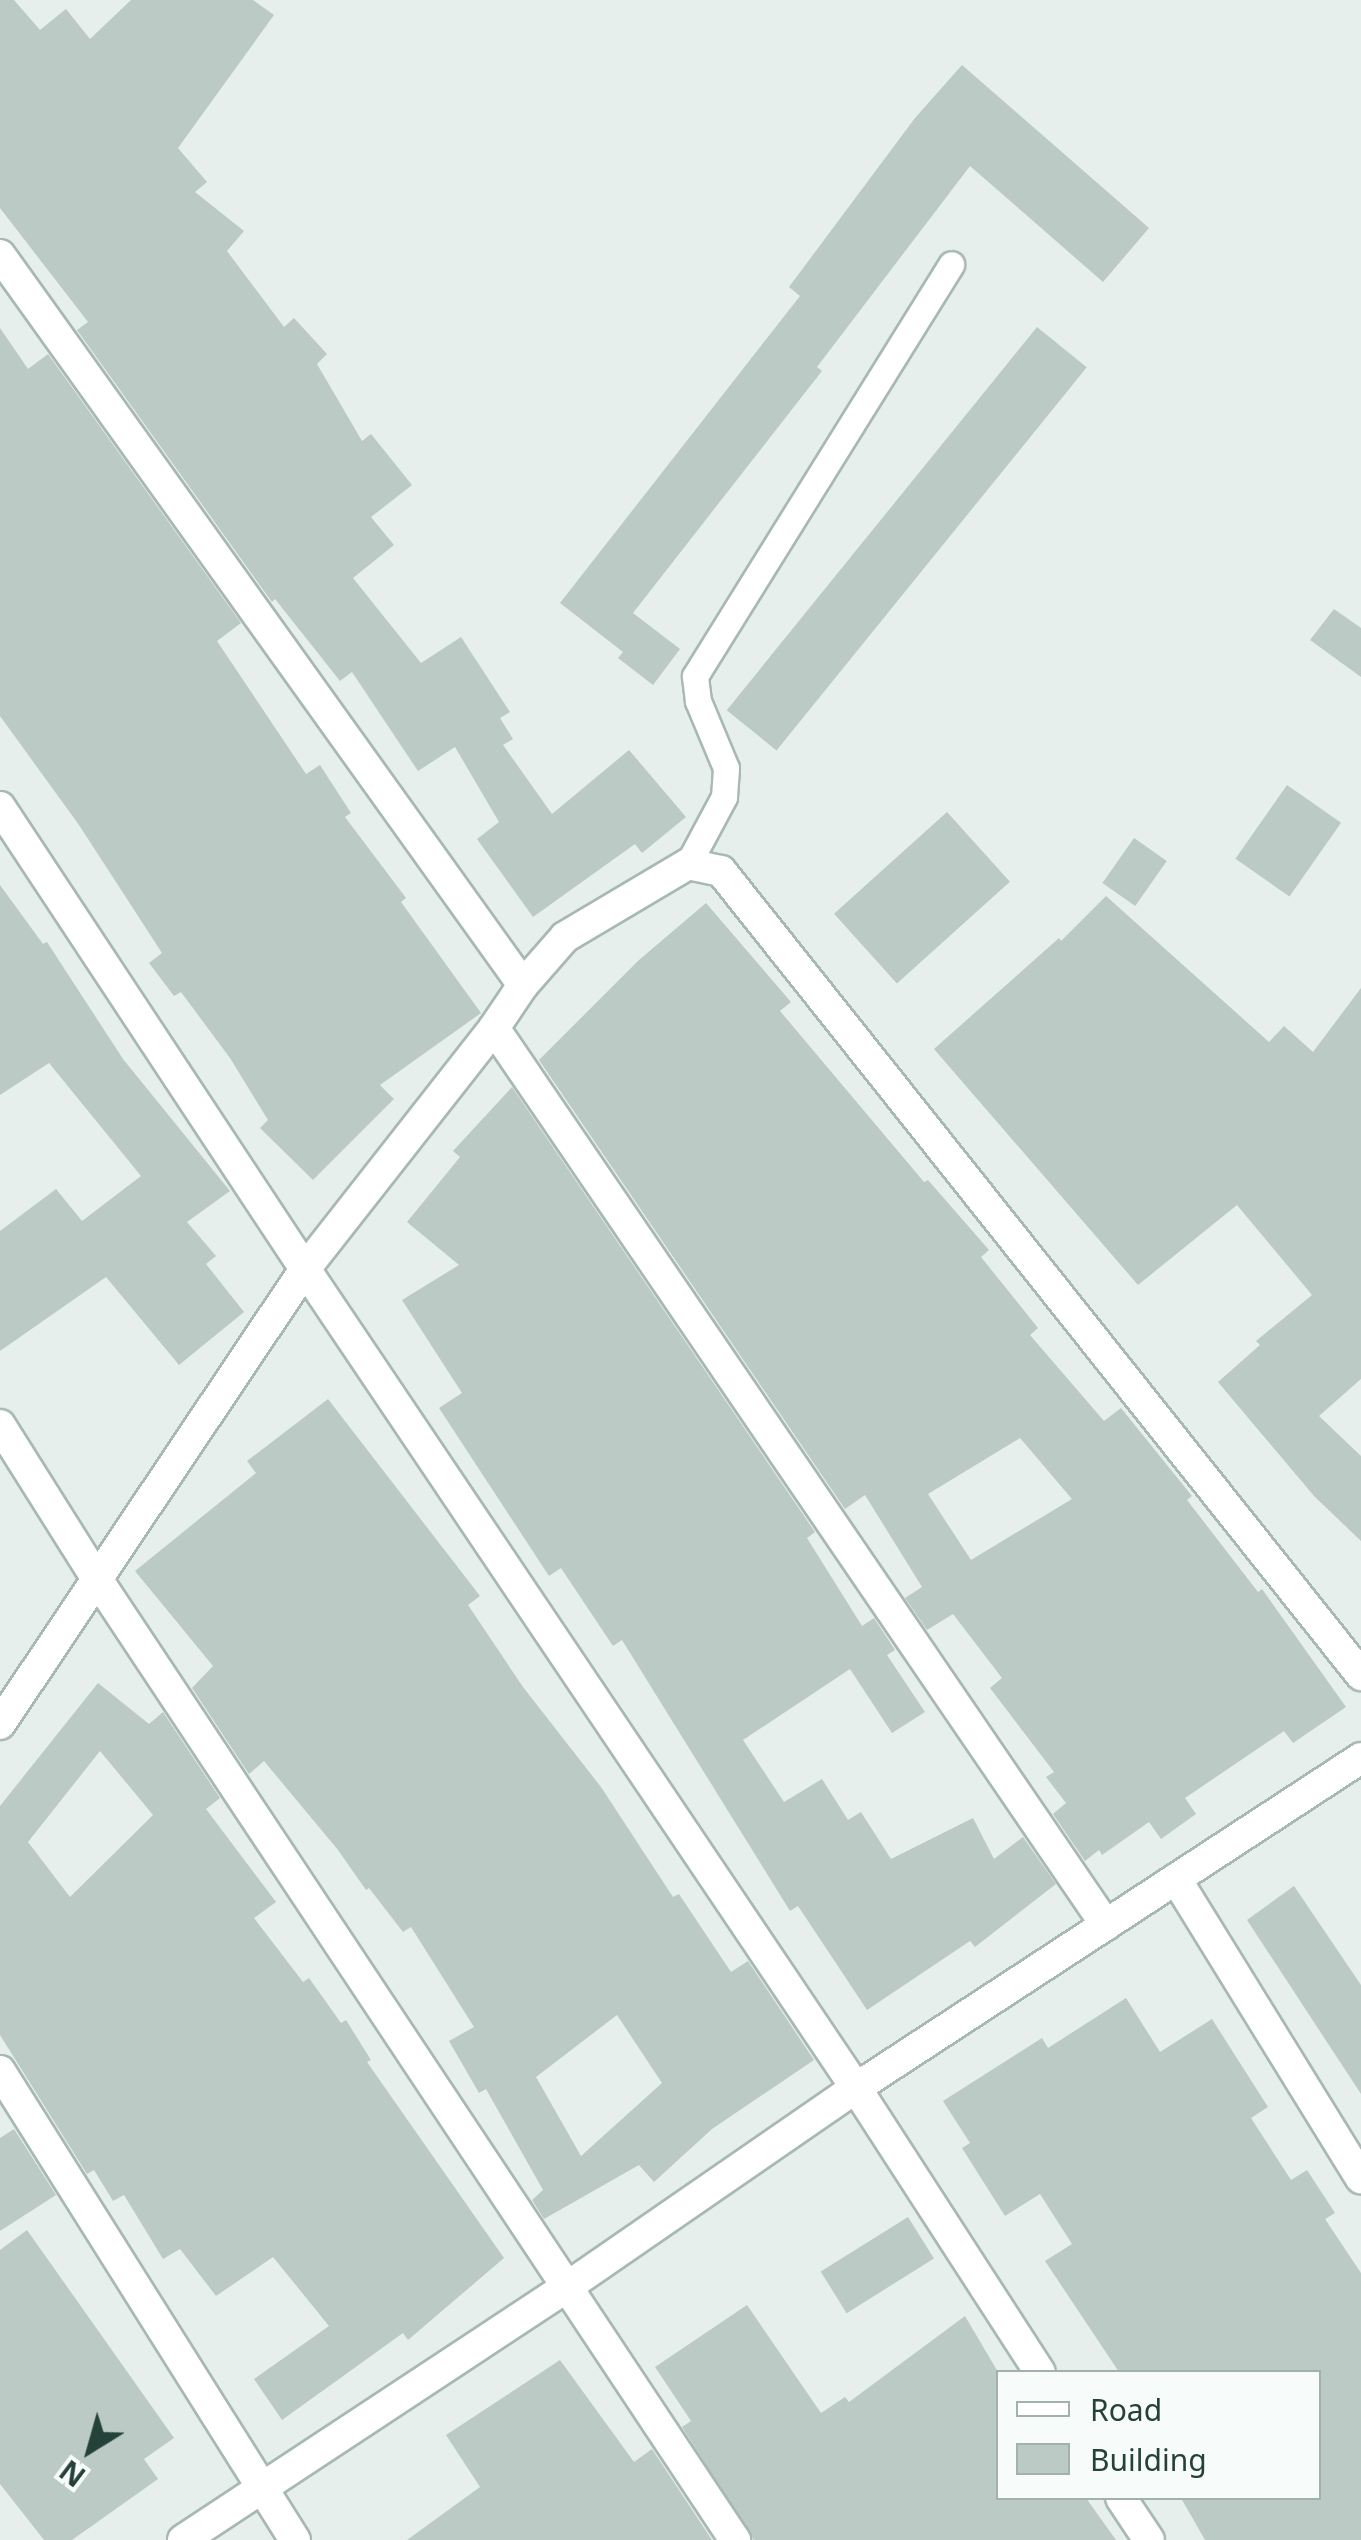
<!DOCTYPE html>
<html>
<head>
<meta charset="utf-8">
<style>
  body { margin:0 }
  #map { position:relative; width:1361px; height:2540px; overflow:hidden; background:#e6efeb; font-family:"Noto Sans",sans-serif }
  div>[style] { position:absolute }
  .building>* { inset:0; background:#bbcac4; transform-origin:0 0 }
  .roads { filter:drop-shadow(2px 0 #a8b8b2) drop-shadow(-2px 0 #a8b8b2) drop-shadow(0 2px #a8b8b2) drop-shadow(0 -2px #a8b8b2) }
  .service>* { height:25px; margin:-12.5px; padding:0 12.5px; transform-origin:12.5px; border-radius:12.5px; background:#fff }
  .minor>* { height:30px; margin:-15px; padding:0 15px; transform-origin:15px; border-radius:15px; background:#fff }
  span { translate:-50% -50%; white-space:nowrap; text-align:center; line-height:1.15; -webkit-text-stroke:9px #f7fbf9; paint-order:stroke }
  .legend { position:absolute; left:996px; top:2370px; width:325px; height:130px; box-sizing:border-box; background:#f7fbf9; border:2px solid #a3b1ad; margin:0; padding:12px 18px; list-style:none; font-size:30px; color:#24423a }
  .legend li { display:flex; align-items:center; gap:20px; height:50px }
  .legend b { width:50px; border:2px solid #a3b1ad }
  .north { position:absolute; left:40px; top:2400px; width:100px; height:100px; -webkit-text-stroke:8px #f7fbf9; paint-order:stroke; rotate:217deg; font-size:28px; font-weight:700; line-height:40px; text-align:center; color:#24423a }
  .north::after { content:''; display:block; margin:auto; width:35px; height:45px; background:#24423a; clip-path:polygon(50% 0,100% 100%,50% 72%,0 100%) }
</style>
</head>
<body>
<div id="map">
  <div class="building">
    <i style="clip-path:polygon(0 0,14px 0,40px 30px,66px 9px,90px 39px,131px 0,253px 0,274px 15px,178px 148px,207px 182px,195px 192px,244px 231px,227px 251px,284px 327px,294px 318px,327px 354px,317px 364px,362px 441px,371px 434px,412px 485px,371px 517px,394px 545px,353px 578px,421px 663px,461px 637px,510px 712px,500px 718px,513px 739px,503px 745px,552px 814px,629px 750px,686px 817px,642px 853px,635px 844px,533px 917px,477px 839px,499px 822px,455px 747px,418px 771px,352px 672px,340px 681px,275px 599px,272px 602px,77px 330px,88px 322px,0 208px)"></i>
    <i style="clip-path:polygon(962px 65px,1149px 228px,1103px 282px,970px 166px,817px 367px,822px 371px,633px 613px,680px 649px,653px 685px,618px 658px,623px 652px,560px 603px,800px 296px,789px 287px,915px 118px)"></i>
    <i style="left:1037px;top:327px;width:64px;height:493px;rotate:39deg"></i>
    <i style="clip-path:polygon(0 328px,28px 369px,48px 354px,241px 623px,217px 641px,306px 774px,320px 765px,351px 813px,345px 817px,406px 898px,401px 902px,481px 1013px,380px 1085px,394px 1099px,313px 1180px,260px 1128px,268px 1120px,230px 1058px,181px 992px,174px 996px,149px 963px,162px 953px,79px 825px,0 716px)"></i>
    <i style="clip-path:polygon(1334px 609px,1361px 628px,1361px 677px,1310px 640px)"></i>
    <i style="left:1287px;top:785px;width:66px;height:90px;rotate:35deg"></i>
    <i style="left:947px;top:812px;width:94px;height:152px;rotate:48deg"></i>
    <i style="left:1134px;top:838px;width:40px;height:55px;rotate:35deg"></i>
    <i style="clip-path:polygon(0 885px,43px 944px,47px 942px,123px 1059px,230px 1191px,187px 1222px,216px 1256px,206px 1264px,244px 1312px,179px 1365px,106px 1277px,0 1351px,0 1231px,56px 1189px,82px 1221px,141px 1176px,49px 1063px,0 1095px)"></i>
    <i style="clip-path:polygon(1106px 896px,1269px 1042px,1284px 1026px,1313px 1052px,1361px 988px,1361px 1379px,1319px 1416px,1361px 1456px,1361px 1541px,1314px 1496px,1218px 1382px,1260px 1345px,1256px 1341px,1312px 1295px,1237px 1205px,1138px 1285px,934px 1049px,1059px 938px,1061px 941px)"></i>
    <i style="clip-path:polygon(evenodd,706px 903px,791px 1002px,780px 1011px,924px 1182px,928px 1180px,989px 1250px,981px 1257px,1038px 1328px,1030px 1335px,1104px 1421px,1121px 1408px,1192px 1496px,1187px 1500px,1258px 1592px,1262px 1589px,1346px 1707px,1293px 1743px,1284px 1731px,1185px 1798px,1196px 1814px,1161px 1839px,1149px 1822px,1102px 1855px,1099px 1850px,1085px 1861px,1053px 1814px,1066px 1803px,1046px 1777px,1054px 1772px,990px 1688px,1002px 1678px,953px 1614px,927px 1630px,905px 1598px,922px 1587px,865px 1495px,845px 1509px,539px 1060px,639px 960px,706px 903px,1020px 1438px,1072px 1499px,971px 1560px,928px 1494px,1020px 1438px)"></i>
    <i style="clip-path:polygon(512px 1087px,815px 1532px,807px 1538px,862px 1626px,874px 1618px,895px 1650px,887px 1655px,925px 1712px,892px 1733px,850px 1669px,743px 1740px,784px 1802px,822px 1779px,848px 1820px,861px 1812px,891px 1859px,973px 1818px,994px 1859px,1023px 1837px,1056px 1884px,975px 1947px,970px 1941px,867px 2010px,798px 1906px,790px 1911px,622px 1640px,613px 1646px,561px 1568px,549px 1576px,439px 1408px,462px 1393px,402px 1300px,459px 1265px,407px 1222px,460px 1157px,453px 1151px)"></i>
    <i style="clip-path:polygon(evenodd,328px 1399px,480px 1596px,468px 1605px,523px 1687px,601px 1787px,673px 1897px,679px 1894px,731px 1972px,748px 1961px,814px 2060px,712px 2129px,654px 2182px,639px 2165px,544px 2219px,532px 2200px,543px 2190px,486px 2089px,479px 2093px,449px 2041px,474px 2027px,411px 1927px,403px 1932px,369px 1888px,366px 1890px,338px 1850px,264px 1761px,249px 1774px,192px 1688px,213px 1666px,135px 1571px,256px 1473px,247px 1461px,328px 1399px,617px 2015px,662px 2083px,581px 2156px,536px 2077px,617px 2015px)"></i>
    <i style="clip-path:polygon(evenodd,98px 1683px,149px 1724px,163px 1712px,220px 1798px,206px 1809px,276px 1902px,254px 1918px,303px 1982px,309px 1978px,341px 2023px,346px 2020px,371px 2060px,367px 2062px,504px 2258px,408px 2340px,403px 2333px,282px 2420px,254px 2379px,329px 2326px,273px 2257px,216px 2296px,180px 2249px,163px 2259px,124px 2195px,113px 2201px,94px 2170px,87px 2174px,0 2035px,0 1806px,98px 1683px,100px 1751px,153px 1815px,70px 1897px,28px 1842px,100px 1751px)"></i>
    <i style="clip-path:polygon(1294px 1886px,1361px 1985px,1361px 2094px,1247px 1920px)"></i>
    <i style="clip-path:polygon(1126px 1998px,1160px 2052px,1212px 2019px,1268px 2107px,1251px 2118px,1291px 2180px,1307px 2170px,1335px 2213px,1325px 2219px,1361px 2273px,1361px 2540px,1205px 2540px,1181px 2498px,1318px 2498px,1318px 2372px,1119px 2372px,1045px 2261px,1072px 2244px,1040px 2194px,1005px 2216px,962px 2148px,970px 2143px,943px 2101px,1042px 2038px,1048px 2048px)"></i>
    <i style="clip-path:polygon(14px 2129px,56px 2195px,0 2231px,0 2138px)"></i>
    <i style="left:908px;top:2217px;width:49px;height:103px;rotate:58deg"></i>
    <i style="clip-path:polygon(27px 2230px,174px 2438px,144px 2459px,158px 2479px,72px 2540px,44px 2540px,0 2484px,0 2250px)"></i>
    <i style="clip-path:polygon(747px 2305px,821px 2413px,845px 2397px,849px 2402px,965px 2316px,998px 2372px,998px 2498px,1086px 2498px,1116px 2540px,754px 2540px,682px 2427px,691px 2421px,655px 2367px)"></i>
    <i style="clip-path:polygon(560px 2360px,634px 2462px,652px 2449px,712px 2540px,407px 2540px,480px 2487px,446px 2435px)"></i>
  </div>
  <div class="roads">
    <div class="service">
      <i style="left:688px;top:864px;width:76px;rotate:-61.8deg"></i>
      <i style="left:724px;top:797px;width:29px;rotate:-86deg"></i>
      <i style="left:726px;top:768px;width:73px;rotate:-112.7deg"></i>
      <i style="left:698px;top:701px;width:25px;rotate:-97deg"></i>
      <i style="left:695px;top:676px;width:485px;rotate:-58.1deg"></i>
    </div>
    <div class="minor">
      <i style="left:0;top:255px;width:898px;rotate:54.38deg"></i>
      <i style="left:0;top:807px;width:554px;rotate:56.57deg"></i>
      <i style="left:305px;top:1269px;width:987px;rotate:56.07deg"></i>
      <i style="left:856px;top:2088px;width:338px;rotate:57.1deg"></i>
      <i style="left:494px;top:1028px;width:1086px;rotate:55.7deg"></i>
      <i style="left:0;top:1425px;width:182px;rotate:57.8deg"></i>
      <i style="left:97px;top:1579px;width:1154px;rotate:56.42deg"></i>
      <i style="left:0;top:1724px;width:548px;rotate:-56.16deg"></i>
      <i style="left:305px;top:1269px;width:306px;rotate:-51.9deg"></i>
      <i style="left:494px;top:1028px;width:52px;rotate:-56deg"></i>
      <i style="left:523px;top:985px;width:64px;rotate:-48.8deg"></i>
      <i style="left:565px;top:937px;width:143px;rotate:-30.7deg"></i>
      <i style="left:688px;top:864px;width:34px;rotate:12deg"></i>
      <i style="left:721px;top:871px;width:1028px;rotate:51.48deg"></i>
      <i style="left:1176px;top:1879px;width:352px;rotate:58.3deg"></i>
      <i style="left:0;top:2071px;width:554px;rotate:57.83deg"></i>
      <i style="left:1121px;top:2498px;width:50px;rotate:56.3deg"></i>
      <i style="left:183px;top:2540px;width:463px;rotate:-33.4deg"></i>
      <i style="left:570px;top:2285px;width:347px;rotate:-34.6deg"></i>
      <i style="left:856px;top:2088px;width:603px;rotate:-33.16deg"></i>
    </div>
  </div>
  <ul class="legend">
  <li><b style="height:12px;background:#fff"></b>Road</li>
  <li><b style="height:28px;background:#bbcac4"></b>Building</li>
  </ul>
  <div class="north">N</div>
</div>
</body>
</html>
